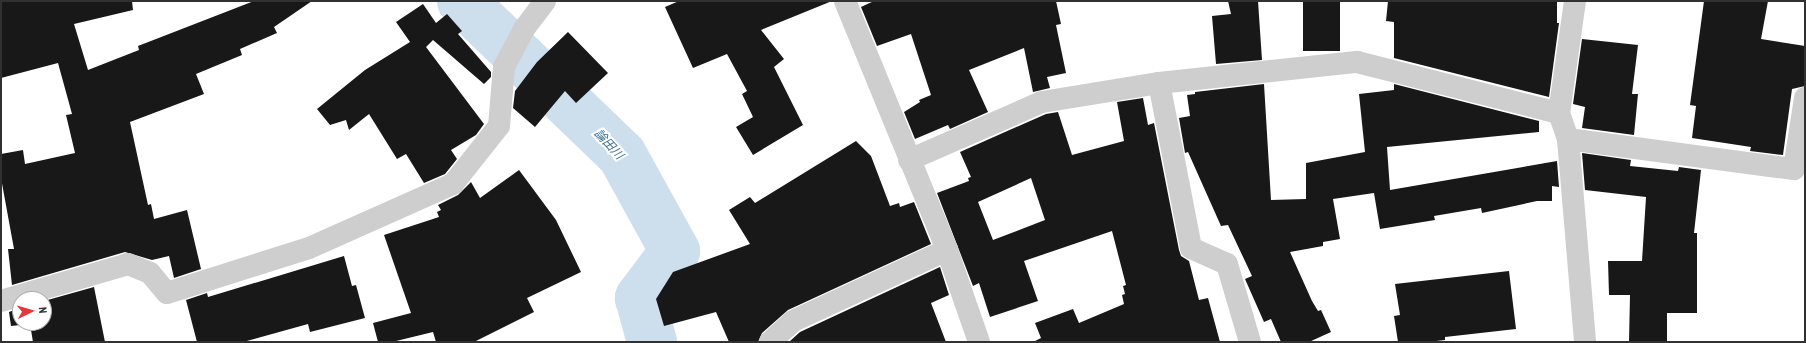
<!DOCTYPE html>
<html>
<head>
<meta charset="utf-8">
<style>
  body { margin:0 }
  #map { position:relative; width:1806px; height:343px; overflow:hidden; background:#fff; font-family:"PT Sans Narrow","Noto Sans JP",sans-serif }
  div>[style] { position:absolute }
  .river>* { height:50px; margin:-25px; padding:0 25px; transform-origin:25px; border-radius:25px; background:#cddfed }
  .building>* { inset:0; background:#181818; transform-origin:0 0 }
  .minor>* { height:22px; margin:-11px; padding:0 11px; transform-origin:11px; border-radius:11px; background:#cecece }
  span { translate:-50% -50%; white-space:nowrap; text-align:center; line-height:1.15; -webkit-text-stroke:4px #fff; paint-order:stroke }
  .water-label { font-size:12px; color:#3f7093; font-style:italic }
  .frame { position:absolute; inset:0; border:2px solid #313131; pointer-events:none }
  .north { position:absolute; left:12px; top:291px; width:40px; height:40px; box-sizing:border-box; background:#fff; border:1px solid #adadad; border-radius:50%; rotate:85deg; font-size:11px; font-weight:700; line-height:16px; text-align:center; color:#313131 }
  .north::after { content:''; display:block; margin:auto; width:14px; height:18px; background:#e4383e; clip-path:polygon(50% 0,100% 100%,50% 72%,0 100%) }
</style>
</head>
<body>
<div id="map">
  <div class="river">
    <i style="left:462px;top:1px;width:222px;rotate:43.9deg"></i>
    <i style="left:622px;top:155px;width:110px;rotate:61.1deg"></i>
    <i style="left:675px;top:251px;width:59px;rotate:126.7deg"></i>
    <i style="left:640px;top:298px;width:46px;rotate:74.7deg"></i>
  </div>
  <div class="building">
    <i style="clip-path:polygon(1px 1px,132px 1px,133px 10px,74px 24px,88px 70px,139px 50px,138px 46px,254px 1px,312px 1px,274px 27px,277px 33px,240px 49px,242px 55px,196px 74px,204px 94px,130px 122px,148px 205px,151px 204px,154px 219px,187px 210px,201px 269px,174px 278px,169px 256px,152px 260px,125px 252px,12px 285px,8px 249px,14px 249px,1px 178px,1px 154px,23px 150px,25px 164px,75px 153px,66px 115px,72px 114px,58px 63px,1px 78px)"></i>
    <i style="clip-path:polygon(679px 1px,832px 1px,761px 30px,784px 59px,774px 67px,803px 125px,753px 155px,736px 127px,753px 117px,742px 94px,747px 91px,727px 54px,693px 68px,665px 7px)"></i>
    <i style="clip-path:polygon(874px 1px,1056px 1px,1061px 24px,1056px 25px,1066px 73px,1047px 77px,1050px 88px,1033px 92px,1024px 48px,969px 70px,988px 112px,950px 129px,948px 125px,915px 139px,904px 112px,920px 102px,919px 100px,931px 95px,911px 34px,877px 46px,861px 7px)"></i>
    <i style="clip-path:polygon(1228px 1px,1258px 1px,1262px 60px,1216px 64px,1212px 16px,1231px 14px)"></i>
    <i style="left:1303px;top:1px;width:37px;height:50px"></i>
    <i style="clip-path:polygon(1388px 1px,1557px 1px,1557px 23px,1559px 23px,1549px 97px,1394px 58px,1394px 22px,1386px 21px)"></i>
    <i style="clip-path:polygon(1704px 1px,1768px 1px,1761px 39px,1805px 46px,1805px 86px,1792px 89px,1783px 155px,1750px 151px,1751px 147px,1692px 138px,1696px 106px,1690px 105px)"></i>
    <i style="clip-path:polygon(423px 4px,436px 23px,447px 14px,462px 31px,458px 34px,491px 72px,491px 77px,484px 84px,433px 40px,426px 47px,484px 124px,476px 135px,451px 150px,457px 159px,445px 174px,424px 183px,406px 154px,397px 159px,369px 114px,349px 130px,346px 120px,330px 125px,317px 109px,365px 70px,410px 42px,396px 22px)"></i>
    <i style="clip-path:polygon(568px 32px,608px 73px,576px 103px,565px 91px,535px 127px,513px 108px,515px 91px,537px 62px)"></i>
    <i style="clip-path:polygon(1582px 39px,1638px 45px,1632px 94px,1638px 94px,1634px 135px,1582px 128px,1585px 107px,1573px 104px)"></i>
    <i style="clip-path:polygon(1264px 84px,1271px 200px,1306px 199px,1306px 163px,1365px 152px,1359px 94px,1394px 90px,1394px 84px,1539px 121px,1539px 132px,1387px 147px,1390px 190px,1557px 161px,1559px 187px,1552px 186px,1552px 201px,1537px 201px,1482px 213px,1481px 208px,1434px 216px,1435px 220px,1380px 229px,1374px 193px,1333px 199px,1340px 239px,1323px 242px,1323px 246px,1290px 252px,1312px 301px,1318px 311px,1321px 310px,1331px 332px,1309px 342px,1281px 342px,1271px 319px,1264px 322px,1245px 279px,1252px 276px,1228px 225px,1221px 226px,1188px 152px,1185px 153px,1179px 118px,1190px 116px,1187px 95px,1195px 94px,1195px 92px)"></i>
    <i style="clip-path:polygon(evenodd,1143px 98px,1148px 125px,1154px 123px,1179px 250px,1181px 256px,1189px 261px,1199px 300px,1208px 298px,1220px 342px,1033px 342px,1041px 338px,1035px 323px,1073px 309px,1079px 323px,1124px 304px,1122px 295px,1125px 294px,1123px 286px,1126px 285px,1112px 231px,1024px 261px,1038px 301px,990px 317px,979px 283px,973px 286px,937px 193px,969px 181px,968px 178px,971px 177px,960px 152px,1046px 114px,1058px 112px,1072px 155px,1124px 141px,1117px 102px,1143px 98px,1031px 178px,1045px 220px,993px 240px,978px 202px,1031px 178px)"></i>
    <i style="clip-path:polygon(856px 141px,871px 156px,890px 206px,899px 203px,900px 207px,914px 202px,931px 244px,788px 310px,762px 333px,758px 342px,729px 342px,716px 312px,664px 326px,656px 299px,673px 272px,750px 244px,729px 210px,750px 197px,755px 203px)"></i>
    <i style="clip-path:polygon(1582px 153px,1631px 160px,1630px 166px,1678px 171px,1679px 167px,1701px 170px,1694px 233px,1697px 233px,1697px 313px,1667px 313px,1667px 342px,1629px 342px,1630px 295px,1609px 295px,1608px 261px,1642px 261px,1646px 197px,1585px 190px)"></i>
    <i style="clip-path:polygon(519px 170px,556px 220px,581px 272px,527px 298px,534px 312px,474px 342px,436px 342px,433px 332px,392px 342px,378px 342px,373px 323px,411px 313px,384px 235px,439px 217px,437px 212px,441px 210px,438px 205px,458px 195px,471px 182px,480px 198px)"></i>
    <i style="clip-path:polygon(344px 256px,352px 286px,356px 285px,365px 318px,310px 332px,308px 324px,243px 342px,197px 342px,186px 300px,207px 293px,208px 297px)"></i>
    <i style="clip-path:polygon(940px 267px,949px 295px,931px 303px,946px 342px,789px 342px,800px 332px)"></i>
    <i style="clip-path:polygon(1509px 271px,1516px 329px,1445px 337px,1445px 340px,1427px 342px,1398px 342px,1394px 316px,1400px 315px,1395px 284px)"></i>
    <i style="clip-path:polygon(94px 287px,105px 342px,33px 342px,30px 324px,11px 326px,9px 312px,20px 308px,20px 323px,44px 323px,44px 301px)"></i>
  </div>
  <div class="minor">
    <i style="left:845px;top:1px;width:269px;rotate:67.7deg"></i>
    <i style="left:947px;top:250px;width:97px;rotate:70.8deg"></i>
    <i style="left:1575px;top:1px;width:113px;rotate:98.1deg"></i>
    <i style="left:1559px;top:113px;width:28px;rotate:71deg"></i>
    <i style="left:1568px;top:139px;width:204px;rotate:85.2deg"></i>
    <i style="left:1159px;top:83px;width:168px;rotate:79deg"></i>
    <i style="left:1191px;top:248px;width:39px;rotate:24deg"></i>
    <i style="left:1227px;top:264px;width:81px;rotate:73.6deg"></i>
    <i style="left:1568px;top:139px;width:228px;rotate:7.6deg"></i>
    <i style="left:1794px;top:169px;width:72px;rotate:-81.2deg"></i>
    <i style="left:909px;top:160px;width:145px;rotate:-23.6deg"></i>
    <i style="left:1042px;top:102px;width:119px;rotate:-9.2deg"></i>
    <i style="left:1159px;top:83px;width:199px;rotate:-6.1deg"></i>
    <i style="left:1357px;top:62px;width:208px;rotate:14.2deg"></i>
    <i style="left:1px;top:301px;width:132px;rotate:-16.2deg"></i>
    <i style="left:128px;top:264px;width:24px;rotate:22deg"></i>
    <i style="left:150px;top:273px;width:26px;rotate:50deg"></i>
    <i style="left:167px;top:293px;width:149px;rotate:-17.6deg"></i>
    <i style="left:309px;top:248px;width:158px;rotate:-24deg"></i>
    <i style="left:453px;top:184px;width:74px;rotate:-51.6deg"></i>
    <i style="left:499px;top:126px;width:59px;rotate:-85.2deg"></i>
    <i style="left:504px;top:67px;width:43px;rotate:-62.2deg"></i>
    <i style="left:524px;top:29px;width:35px;rotate:-53deg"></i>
    <i style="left:770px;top:342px;width:31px;rotate:-42deg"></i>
    <i style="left:793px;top:321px;width:170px;rotate:-24.8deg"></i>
  </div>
  <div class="water-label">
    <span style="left:609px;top:144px;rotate:47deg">論田川</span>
  </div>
  <div class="frame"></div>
  <div class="north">N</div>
</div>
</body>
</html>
